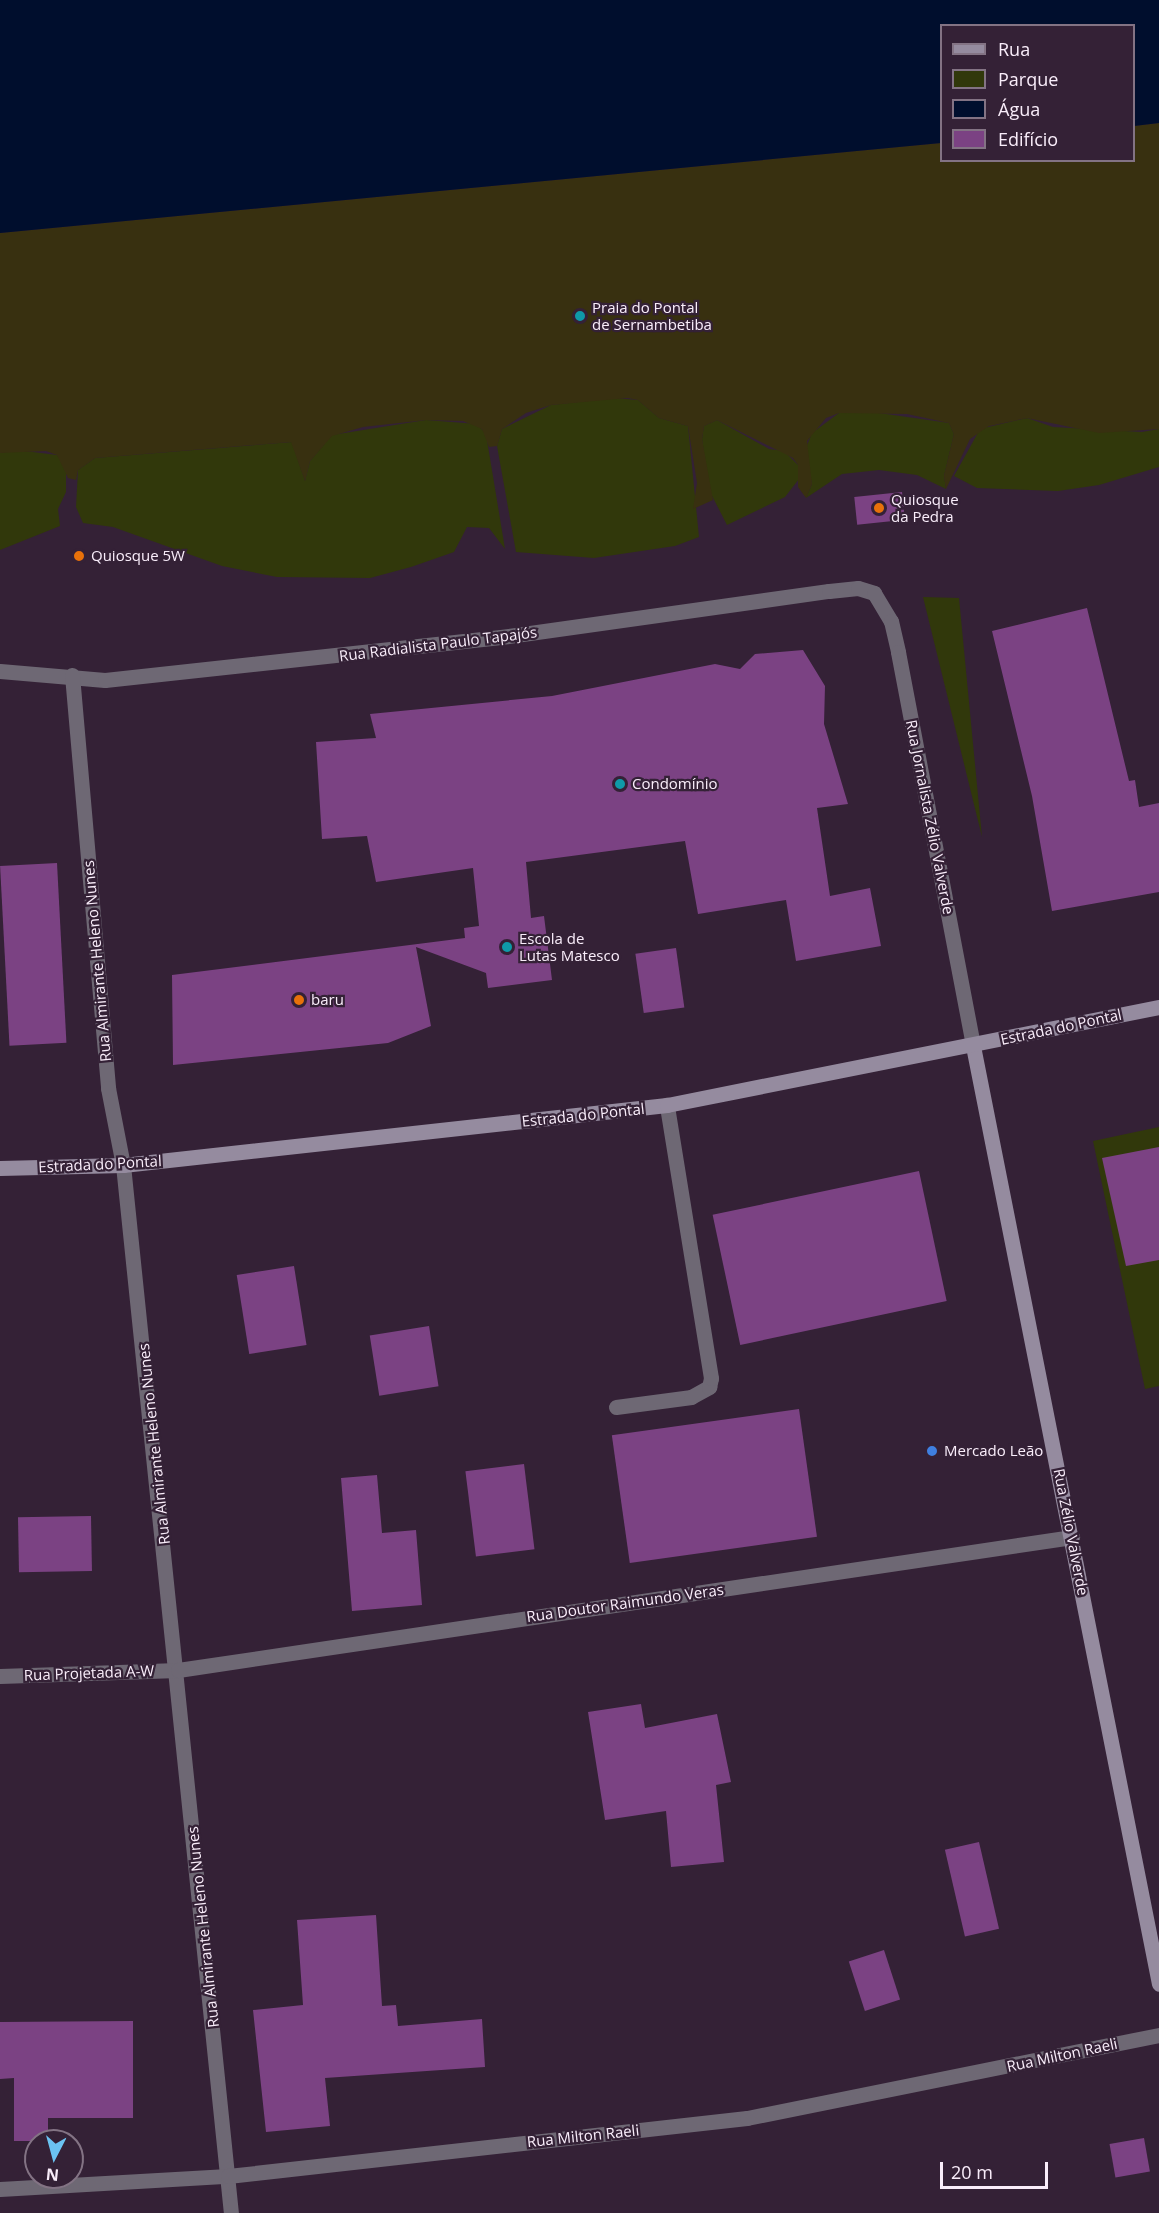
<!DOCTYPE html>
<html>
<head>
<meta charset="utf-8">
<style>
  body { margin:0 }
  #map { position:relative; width:1159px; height:2213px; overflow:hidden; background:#342136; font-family:"Open Sans",sans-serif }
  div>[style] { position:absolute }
  .green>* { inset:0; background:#31380b }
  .sand>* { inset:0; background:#383010 }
  .water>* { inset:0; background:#000e2d }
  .building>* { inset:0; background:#7b4283; transform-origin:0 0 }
  .lane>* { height:15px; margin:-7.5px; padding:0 7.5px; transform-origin:7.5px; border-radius:7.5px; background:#6e6874 }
  .street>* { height:15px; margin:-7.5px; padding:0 7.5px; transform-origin:7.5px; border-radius:7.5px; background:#6e6874 }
  .secondary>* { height:15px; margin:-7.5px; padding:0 7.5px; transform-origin:7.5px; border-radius:7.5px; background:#958b9f }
  .dots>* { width:16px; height:16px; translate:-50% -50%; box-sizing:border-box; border:3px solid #342136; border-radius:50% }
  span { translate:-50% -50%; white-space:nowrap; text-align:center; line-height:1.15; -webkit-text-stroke:4.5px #342136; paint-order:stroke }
  .poi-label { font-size:15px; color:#f9edfa }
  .left { translate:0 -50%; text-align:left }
  .street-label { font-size:15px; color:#f9edfa }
  .legend { position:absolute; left:940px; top:24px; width:195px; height:138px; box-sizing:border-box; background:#342136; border:2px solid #837384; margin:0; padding:8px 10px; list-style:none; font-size:18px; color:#f9edfa }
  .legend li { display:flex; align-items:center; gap:12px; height:30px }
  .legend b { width:30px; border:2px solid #837384 }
  .north { position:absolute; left:24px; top:2129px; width:60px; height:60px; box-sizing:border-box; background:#342136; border:2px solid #837384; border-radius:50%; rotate:186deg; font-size:16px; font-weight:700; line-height:24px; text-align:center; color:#f9edfa }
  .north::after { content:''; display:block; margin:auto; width:21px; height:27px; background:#6bc3f2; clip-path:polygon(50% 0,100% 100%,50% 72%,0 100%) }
  .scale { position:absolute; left:940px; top:2162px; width:108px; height:27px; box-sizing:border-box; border:3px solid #f9edfa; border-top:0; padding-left:8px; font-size:18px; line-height:21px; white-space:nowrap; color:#f9edfa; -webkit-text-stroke:4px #342136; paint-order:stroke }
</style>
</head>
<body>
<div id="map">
  <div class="green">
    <i style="clip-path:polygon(614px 398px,638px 400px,659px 418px,688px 426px,699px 537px,675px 546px,594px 558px,516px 552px,497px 446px,502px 429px,551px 405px)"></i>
    <i style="clip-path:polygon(872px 412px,949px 423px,954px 434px,944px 476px,946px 489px,917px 475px,879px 470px,842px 474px,806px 498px,812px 484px,805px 450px,812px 433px,839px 413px)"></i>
    <i style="clip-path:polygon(1027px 418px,1053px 427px,1142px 432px,1159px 429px,1159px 467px,1099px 485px,1058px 491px,977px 488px,954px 476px,980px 429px)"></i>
    <i style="clip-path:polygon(426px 420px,477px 424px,486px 434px,505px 549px,489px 528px,467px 527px,454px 552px,411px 567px,370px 578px,277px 577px,222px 566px,113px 527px,83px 523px,76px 507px,78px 470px,95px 458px,292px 442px,305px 481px,310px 461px,332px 435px)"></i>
    <i style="clip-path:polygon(717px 420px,769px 449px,784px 451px,798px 465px,799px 479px,785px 497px,727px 525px,709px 490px,702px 439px,704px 426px)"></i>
    <i style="clip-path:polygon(17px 450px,57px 455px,66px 468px,66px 492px,58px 509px,60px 526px,0 550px,0 453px)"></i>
    <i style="clip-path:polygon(923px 597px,959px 598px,982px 837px)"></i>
    <i style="clip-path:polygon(1159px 1127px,1159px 1386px,1145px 1389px,1093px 1141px)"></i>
  </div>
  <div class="sand">
    <i style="clip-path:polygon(1159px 123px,1159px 429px,1099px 433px,1027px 418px,989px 426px,970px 439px,946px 489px,944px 476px,954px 434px,949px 423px,907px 414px,839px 413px,826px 418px,807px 441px,812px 484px,806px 498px,798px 487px,798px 465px,793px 458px,717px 420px,704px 426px,702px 439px,713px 500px,693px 509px,697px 483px,688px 426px,659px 418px,638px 400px,628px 398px,551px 405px,526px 413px,502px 429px,497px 446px,489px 447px,482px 429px,463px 421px,426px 420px,363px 427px,332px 436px,310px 461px,305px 481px,291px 442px,95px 458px,78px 470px,76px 480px,68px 478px,57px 455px,46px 451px,0 453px,0 233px,941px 143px,942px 160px,1134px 160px,1134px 126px)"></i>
  </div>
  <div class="water">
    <i style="clip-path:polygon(0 0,1159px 0,1159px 123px,1134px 126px,1134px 26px,942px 26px,941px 143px,0 233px)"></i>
  </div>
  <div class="building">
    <i style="left:902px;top:492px;width:28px;height:48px;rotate:84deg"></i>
    <i style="clip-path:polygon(1087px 608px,1129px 781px,1135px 780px,1139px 807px,1159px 803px,1159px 892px,1052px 911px,1032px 796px,992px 631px)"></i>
    <i style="clip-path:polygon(803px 650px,825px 686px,824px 724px,848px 804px,817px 808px,830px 896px,870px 888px,881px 946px,796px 961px,786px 900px,698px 914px,685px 841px,526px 862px,531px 918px,544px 916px,552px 980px,488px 988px,486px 973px,416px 947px,431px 1026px,388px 1043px,173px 1065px,172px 975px,465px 938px,464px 928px,479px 926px,473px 868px,376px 882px,367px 836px,322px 839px,316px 742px,376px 738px,370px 714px,552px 696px,715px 664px,740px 669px,755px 654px)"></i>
    <i style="left:57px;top:863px;width:180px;height:57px;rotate:87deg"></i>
    <i style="left:676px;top:948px;width:60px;height:41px;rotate:82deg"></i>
    <i style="clip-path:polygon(1159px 1147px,1159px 1260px,1126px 1266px,1102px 1158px)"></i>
    <i style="left:919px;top:1171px;width:133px;height:211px;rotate:78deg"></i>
    <i style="left:294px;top:1266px;width:80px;height:58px;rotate:81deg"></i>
    <i style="left:429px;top:1326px;width:61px;height:60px;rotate:81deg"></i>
    <i style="left:799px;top:1409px;width:129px;height:189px;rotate:82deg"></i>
    <i style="left:524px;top:1464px;width:86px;height:59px;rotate:83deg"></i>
    <i style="clip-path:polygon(377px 1475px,382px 1533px,416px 1530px,422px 1605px,352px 1611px,341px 1478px)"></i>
    <i style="left:91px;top:1516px;width:55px;height:73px;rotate:89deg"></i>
    <i style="clip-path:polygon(641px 1704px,645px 1728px,717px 1714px,731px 1782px,716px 1785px,724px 1862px,671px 1867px,666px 1811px,605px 1820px,588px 1712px)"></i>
    <i style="left:979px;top:1842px;width:89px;height:35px;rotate:77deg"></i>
    <i style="clip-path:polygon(376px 1915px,382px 2006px,396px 2005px,398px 2026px,482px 2019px,485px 2067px,325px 2078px,330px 2126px,266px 2132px,253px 2010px,303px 2005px,297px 1920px)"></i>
    <i style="left:884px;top:1950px;width:52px;height:37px;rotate:72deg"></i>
    <i style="clip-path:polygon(133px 2021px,133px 2118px,48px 2118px,48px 2141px,14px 2141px,14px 2078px,0 2079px,0 2022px)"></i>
    <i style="left:1144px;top:2138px;width:34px;height:35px;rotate:80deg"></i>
  </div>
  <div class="lane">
    <i style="left:616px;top:1407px;width:76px;rotate:-7.6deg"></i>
    <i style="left:691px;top:1397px;width:21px;rotate:-29deg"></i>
    <i style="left:709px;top:1387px;width:9px;rotate:-77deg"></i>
    <i style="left:711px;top:1378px;width:277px;rotate:-99.2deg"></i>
  </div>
  <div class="street">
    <i style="left:0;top:671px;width:105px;rotate:4.9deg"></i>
    <i style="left:105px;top:680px;width:398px;rotate:-6.2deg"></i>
    <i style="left:501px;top:637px;width:331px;rotate:-8deg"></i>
    <i style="left:829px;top:591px;width:29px;rotate:-6deg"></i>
    <i style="left:858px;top:588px;width:17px;rotate:17deg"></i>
    <i style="left:874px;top:593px;width:33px;rotate:59deg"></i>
    <i style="left:891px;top:621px;width:32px;rotate:77deg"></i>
    <i style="left:898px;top:652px;width:401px;rotate:79.2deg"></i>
    <i style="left:72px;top:675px;width:415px;rotate:85deg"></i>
    <i style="left:108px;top:1088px;width:78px;rotate:79deg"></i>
    <i style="left:123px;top:1165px;width:1054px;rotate:84.12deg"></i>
    <i style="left:0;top:1676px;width:178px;rotate:-1.9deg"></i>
    <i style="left:178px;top:1670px;width:904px;rotate:-8.46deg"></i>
    <i style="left:0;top:2189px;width:228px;rotate:-3.3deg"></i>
    <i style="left:228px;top:2176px;width:522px;rotate:-6.38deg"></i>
    <i style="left:747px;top:2118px;width:420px;rotate:-11.4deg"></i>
  </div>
  <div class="secondary">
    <i style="left:973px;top:1046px;width:956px;rotate:78.78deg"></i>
    <i style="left:0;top:1168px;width:123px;rotate:-1.4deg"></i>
    <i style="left:123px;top:1165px;width:547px;rotate:-6.29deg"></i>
    <i style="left:667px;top:1105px;width:502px;rotate:-11.27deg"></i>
  </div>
  <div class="dots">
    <i style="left:580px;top:316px;background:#0f9aa8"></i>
    <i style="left:879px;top:508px;background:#e8710a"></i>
    <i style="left:79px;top:556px;background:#e8710a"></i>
    <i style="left:620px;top:784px;background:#0f9aa8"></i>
    <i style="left:507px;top:947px;background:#0f9aa8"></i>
    <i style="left:299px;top:1000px;background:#e8710a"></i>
    <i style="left:932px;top:1451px;background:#3f7fe0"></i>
  </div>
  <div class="poi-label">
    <span class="left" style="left:592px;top:316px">Praia do Pontal<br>de Sernambetiba</span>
    <span class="left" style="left:891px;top:508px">Quiosque<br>da Pedra</span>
    <span class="left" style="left:91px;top:556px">Quiosque 5W</span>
    <span class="left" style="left:632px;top:784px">Condomínio</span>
    <span class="left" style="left:519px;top:947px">Escola de<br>Lutas Matesco</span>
    <span class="left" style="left:311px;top:1000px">baru</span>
    <span class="left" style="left:944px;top:1451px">Mercado Leão</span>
  </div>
  <div class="street-label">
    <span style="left:438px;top:644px;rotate:-7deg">Rua Radialista Paulo Tapajós</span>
    <span style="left:930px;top:817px;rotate:79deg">Rua Jornalista Zélio Valverde</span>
    <span style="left:97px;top:961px;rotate:-95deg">Rua Almirante Heleno Nunes</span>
    <span style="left:1061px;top:1027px;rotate:-12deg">Estrada do Pontal</span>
    <span style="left:583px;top:1115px;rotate:-6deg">Estrada do Pontal</span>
    <span style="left:100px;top:1164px;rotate:-3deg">Estrada do Pontal</span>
    <span style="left:154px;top:1444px;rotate:-96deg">Rua Almirante Heleno Nunes</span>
    <span style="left:1071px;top:1532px;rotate:79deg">Rua Zélio Valverde</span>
    <span style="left:625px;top:1603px;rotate:-8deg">Rua Doutor Raimundo Veras</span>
    <span style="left:89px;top:1673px;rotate:-2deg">Rua Projetada A-W</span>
    <span style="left:203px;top:1927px;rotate:-96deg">Rua Almirante Heleno Nunes</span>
    <span style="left:1062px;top:2055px;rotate:-12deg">Rua Milton Raeli</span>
    <span style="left:583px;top:2136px;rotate:-6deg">Rua Milton Raeli</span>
  </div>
  <ul class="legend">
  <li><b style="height:8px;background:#958b9f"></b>Rua</li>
  <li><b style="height:16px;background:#31380b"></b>Parque</li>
  <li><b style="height:16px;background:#000e2d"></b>Água</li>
  <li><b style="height:16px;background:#7b4283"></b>Edifício</li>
  </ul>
  <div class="north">N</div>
  <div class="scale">20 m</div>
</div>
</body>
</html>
